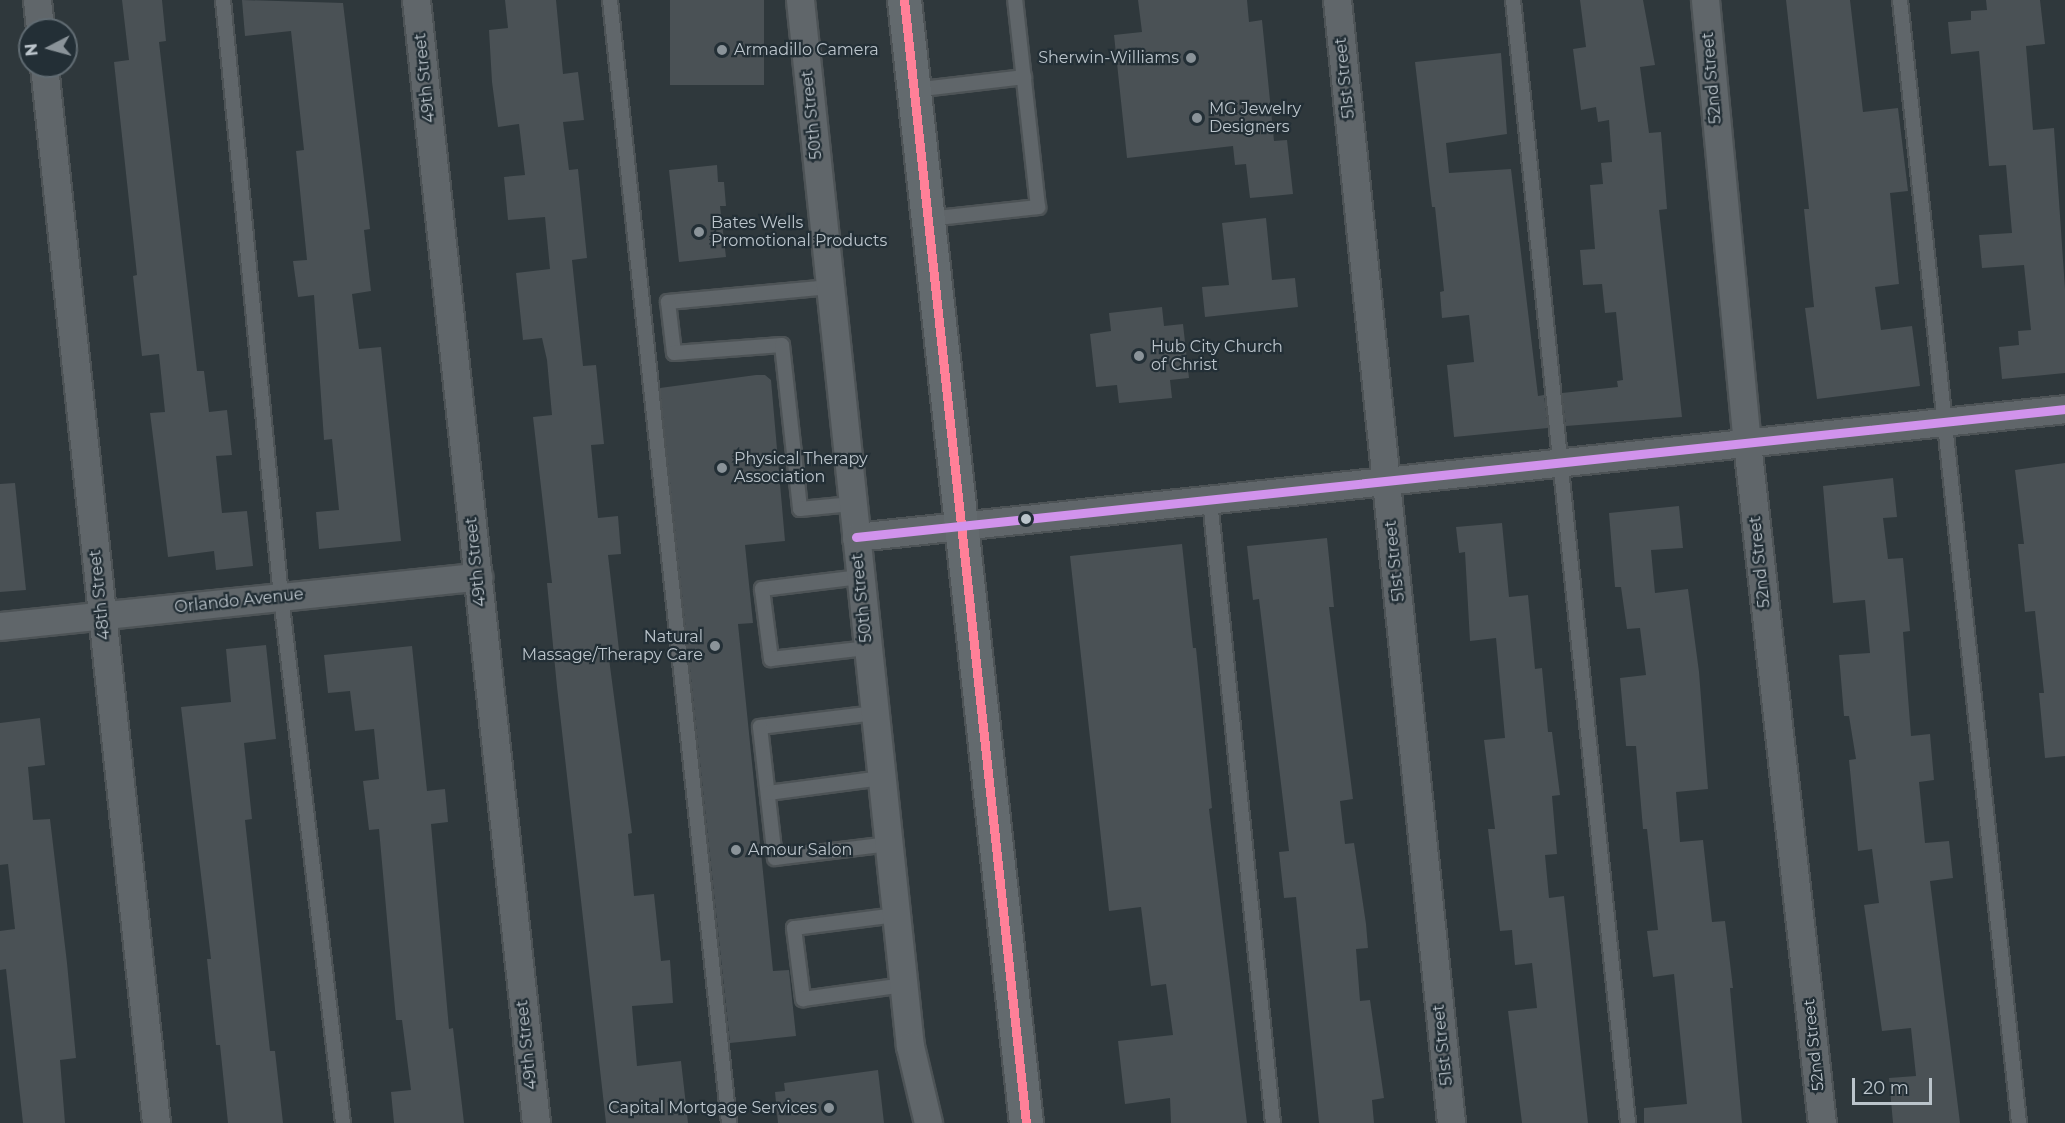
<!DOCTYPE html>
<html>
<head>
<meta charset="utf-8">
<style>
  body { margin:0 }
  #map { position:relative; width:2065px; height:1123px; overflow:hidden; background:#2f383c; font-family:Montserrat,sans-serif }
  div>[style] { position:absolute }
  .building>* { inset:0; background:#4a5155; transform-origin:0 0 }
  .roads { filter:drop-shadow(2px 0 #4d5356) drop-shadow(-2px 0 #4d5356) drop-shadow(0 2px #4d5356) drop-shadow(0 -2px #4d5356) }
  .service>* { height:14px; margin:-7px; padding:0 7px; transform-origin:7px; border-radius:7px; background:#60666a }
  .minor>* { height:27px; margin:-13.5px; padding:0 13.5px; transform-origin:13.5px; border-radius:13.5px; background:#60666a }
  .secondary>* { height:33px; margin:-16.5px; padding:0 16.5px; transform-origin:16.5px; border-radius:16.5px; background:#636a6e }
  .bus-1>* { height:9px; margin:-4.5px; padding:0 4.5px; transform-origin:4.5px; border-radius:4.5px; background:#ff8098 }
  .bus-2>* { height:9px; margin:-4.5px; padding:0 4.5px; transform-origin:4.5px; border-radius:4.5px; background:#d193ec }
  .dots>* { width:16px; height:16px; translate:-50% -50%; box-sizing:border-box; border:3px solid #232f36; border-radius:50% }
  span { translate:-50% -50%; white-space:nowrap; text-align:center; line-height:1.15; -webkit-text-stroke:4.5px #232f36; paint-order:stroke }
  .poi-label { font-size:16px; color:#bbc4cb }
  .left { translate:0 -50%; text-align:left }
  .right { translate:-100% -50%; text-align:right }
  .street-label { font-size:16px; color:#bbc4cb }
  .north { position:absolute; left:18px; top:18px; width:60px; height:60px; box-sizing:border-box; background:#232f36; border:2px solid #606b72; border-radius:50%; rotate:264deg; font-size:16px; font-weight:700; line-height:24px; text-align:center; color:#bbc4cb }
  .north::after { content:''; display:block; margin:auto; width:21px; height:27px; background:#8a9399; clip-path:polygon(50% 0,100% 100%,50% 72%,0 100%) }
  .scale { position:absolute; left:1852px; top:1078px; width:80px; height:27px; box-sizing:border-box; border:3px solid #bbc4cb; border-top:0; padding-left:8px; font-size:18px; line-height:21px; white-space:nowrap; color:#bbc4cb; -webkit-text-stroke:4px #232f36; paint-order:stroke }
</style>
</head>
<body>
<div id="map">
  <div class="building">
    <i style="clip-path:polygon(122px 0,162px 0,166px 41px,159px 42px,197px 371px,204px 371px,209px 412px,227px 410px,232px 455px,216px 456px,222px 513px,247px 511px,253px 566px,216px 570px,214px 551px,168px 557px,150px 413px,165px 412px,159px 354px,142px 356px,133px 276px,137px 275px,114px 62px,129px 60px)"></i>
    <i style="clip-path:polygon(242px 0,343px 3px,370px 229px,364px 230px,371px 291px,352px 294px,359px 349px,381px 347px,401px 541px,319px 549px,316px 512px,339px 510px,332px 439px,324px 440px,314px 295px,298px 297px,293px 261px,307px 260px,296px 151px,304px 150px,291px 31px,245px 36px)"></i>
    <i style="clip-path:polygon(505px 0,556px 0,563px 74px,578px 72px,584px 120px,563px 122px,569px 170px,578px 169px,587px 258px,572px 260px,583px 366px,596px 365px,604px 444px,591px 445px,598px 518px,618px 516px,621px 554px,608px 555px,619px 650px,608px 651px,632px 833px,628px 834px,634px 896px,654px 894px,661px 961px,670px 960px,673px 1003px,632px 1006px,637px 1066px,681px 1061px,688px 1123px,606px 1123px,557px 687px,547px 583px,552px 583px,533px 417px,552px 415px,547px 360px,542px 338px,523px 340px,516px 273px,550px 269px,545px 217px,508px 220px,504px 177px,525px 175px,519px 124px,498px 127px,492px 82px,489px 30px,508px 28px)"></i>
    <i style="left:670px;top:0;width:94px;height:85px"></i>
    <i style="clip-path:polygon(1138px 0,1247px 0,1249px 22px,1262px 20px,1274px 141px,1287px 140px,1293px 194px,1250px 198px,1246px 164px,1235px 165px,1233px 146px,1127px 158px,1114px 35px,1142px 32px)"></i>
    <i style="clip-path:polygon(1580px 0,1643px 0,1655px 65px,1640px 67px,1649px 133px,1661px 132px,1667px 209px,1659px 210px,1682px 417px,1566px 426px,1562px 393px,1618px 387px,1617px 381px,1623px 380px,1616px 312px,1605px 313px,1602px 284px,1583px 285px,1580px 250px,1595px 249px,1590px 185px,1603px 184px,1601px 163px,1612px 162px,1609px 120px,1598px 122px,1596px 107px,1581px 110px,1573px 49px,1586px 47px)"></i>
    <i style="clip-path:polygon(1786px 0,1850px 0,1863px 112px,1898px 108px,1908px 191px,1890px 193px,1899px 284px,1875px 287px,1881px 330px,1912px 326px,1920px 386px,1817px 399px,1805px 308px,1814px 307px,1804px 209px,1809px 209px)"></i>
    <i style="clip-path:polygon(1986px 0,2040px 0,2045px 44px,2026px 46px,2033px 130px,2054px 128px,2065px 289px,2065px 373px,2002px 379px,1999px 347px,2019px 345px,2018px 331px,2031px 330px,2024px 265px,1982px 268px,1979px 235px,2012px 233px,2006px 165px,1989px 166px,1979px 51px,1951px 54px,1948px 22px,1971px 20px,1971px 11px,1987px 10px)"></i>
    <i style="clip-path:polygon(1501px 53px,1507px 134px,1446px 143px,1449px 173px,1511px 169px,1538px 396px,1544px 395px,1548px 428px,1454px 437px,1447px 365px,1474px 362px,1469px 315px,1442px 318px,1440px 292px,1444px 291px,1435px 207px,1432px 207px,1415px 62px)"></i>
    <i style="clip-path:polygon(717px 165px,718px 182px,724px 182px,726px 206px,720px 206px,726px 257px,679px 262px,669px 170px)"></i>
    <i style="clip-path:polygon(1266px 218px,1272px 280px,1295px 278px,1298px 307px,1205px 317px,1202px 287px,1229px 285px,1222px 223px)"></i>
    <i style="clip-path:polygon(1162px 307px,1164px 326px,1183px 324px,1189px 378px,1170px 380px,1172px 398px,1119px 403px,1117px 385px,1096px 387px,1090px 334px,1111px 331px,1109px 313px)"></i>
    <i style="clip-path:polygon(756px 375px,765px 375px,771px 380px,785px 541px,745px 545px,753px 623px,738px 624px,773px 971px,789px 970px,796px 1036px,730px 1043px,660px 388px)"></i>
    <i style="clip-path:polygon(2065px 463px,2065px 756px,2045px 758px,2039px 693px,2044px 693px,2035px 611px,2025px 612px,2018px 544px,2024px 544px,2015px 470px)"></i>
    <i style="clip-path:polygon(1893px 478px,1897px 517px,1883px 518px,1888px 559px,1903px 558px,1910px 631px,1903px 632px,1911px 736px,1930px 734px,1934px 780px,1919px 782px,1925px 843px,1949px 841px,1953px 878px,1930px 881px,1960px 1123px,1893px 1123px,1889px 1078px,1916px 1076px,1911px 1028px,1882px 1031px,1864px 905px,1879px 903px,1872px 849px,1858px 851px,1849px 760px,1856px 759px,1849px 716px,1844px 716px,1839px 655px,1870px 653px,1865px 600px,1833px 603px,1823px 486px)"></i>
    <i style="clip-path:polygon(15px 483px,26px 590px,0 592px,0 484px)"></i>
    <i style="clip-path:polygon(1679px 506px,1683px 548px,1651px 550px,1655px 593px,1688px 589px,1699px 672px,1708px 789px,1676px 792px,1680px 842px,1703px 840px,1712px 922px,1725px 921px,1733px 988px,1730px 988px,1742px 1123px,1644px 1123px,1644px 1108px,1687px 1104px,1674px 974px,1653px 977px,1647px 931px,1658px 930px,1647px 829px,1643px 829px,1636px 746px,1626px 746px,1620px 678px,1646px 675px,1640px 628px,1627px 629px,1621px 587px,1615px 587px,1609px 513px)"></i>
    <i style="clip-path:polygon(1502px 523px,1509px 597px,1528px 595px,1535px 669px,1542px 668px,1548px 732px,1552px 732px,1560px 795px,1552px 796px,1557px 854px,1545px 855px,1549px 898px,1564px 896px,1588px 1123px,1522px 1123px,1508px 1011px,1537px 1008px,1532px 963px,1515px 965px,1512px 930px,1500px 931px,1488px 829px,1495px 829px,1484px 740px,1505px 738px,1498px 660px,1496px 638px,1470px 641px,1465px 552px,1459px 553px,1456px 527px)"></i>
    <i style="clip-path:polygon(1327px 538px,1334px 607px,1329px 607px,1353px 799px,1340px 801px,1345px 844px,1354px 843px,1366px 924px,1368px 948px,1356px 949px,1360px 1001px,1370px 1000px,1384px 1098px,1372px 1100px,1374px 1123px,1319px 1123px,1296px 897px,1284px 898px,1279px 852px,1289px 851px,1259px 599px,1253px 600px,1247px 546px)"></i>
    <i style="clip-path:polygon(1182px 544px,1193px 648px,1196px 648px,1212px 808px,1209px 809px,1247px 1123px,1171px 1123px,1170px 1098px,1125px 1104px,1118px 1041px,1173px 1035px,1166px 984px,1151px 986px,1141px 907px,1109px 911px,1070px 556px)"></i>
    <i style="clip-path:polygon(266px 645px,276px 739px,244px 743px,252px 819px,245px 820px,270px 1051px,275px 1051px,283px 1123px,228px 1123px,220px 1045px,216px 1045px,207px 959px,211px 959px,181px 707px,231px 702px,226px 649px)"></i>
    <i style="clip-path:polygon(412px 646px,427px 791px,445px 789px,448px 822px,431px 824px,449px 1029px,453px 1028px,464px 1123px,394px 1123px,391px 1092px,411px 1090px,402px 1020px,396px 1020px,379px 829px,369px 830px,363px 781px,379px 779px,374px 729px,355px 731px,350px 691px,328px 693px,324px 655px)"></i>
    <i style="clip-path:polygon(40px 718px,45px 765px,28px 767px,33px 820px,50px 819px,67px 963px,76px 1058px,60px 1060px,65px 1123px,23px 1123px,6px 969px,0 970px,0 931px,15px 929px,8px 864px,0 865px,0 723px)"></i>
    <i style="clip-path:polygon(878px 1070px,884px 1123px,778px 1123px,775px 1092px,785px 1091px,784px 1083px)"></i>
  </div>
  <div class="roads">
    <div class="service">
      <i style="left:223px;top:0;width:600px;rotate:84.45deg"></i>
      <i style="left:281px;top:597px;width:530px;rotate:83.28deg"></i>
      <i style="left:610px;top:0;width:1129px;rotate:83.95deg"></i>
      <i style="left:1513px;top:0;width:1129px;rotate:84.15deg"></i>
      <i style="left:1900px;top:0;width:1129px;rotate:83.95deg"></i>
      <i style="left:914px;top:90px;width:111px;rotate:-6.7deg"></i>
      <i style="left:928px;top:219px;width:111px;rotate:-6.2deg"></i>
      <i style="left:1038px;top:207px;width:208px;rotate:-96.3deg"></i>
      <i style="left:830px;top:287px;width:163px;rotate:174.7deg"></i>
      <i style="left:668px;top:302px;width:51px;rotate:83.3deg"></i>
      <i style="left:674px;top:353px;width:108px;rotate:-4.2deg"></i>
      <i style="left:782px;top:345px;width:165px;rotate:83.7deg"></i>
      <i style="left:800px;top:509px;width:52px;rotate:-5.5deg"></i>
      <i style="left:1210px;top:500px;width:626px;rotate:84.23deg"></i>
      <i style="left:860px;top:577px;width:99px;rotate:173deg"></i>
      <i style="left:762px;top:589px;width:71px;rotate:82.7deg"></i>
      <i style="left:771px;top:659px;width:98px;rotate:-6.5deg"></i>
      <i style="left:875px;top:713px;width:116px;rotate:173.1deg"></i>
      <i style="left:760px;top:727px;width:132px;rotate:83.5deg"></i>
      <i style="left:775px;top:858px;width:115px;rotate:-7deg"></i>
      <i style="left:768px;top:793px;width:115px;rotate:-7.5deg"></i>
      <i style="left:896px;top:915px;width:103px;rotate:172.7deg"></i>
      <i style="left:794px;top:928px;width:72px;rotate:82.8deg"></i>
      <i style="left:803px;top:999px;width:102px;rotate:-7.9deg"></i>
    </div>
    <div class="minor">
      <i style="left:37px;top:0;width:30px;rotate:84deg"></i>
      <i style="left:416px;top:0;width:1129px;rotate:83.9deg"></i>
      <i style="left:800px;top:0;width:1052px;rotate:84deg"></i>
      <i style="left:910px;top:1046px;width:79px;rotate:76.8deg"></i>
      <i style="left:1337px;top:0;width:1129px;rotate:84.2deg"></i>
      <i style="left:1705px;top:0;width:445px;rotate:84.6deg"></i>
      <i style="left:1747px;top:443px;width:684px;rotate:83.71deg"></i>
      <i style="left:44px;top:66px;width:1063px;rotate:83.95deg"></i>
      <i style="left:856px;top:537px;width:1216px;rotate:-6.04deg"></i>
      <i style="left:0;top:626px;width:481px;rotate:-5.9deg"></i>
    </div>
    <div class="secondary">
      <i style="left:904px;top:0;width:1130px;rotate:83.8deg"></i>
    </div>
  </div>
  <div class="bus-1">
    <i style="left:904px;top:0;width:1130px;rotate:83.8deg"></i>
  </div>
  <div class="bus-2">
    <i style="left:856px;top:537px;width:1216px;rotate:-6.04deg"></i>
  </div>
  <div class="dots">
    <i style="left:722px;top:50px;background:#8a9399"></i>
    <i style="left:1191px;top:58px;background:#8a9399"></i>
    <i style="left:1197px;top:118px;background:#8a9399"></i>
    <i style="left:699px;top:232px;background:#8a9399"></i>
    <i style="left:1139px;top:356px;background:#8a9399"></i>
    <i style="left:722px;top:468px;background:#8a9399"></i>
    <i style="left:1026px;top:519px;background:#bbc4cb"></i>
    <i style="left:715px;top:646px;background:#8a9399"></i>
    <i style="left:736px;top:850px;background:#8a9399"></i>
    <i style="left:829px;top:1108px;background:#8a9399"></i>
  </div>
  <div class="poi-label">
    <span class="left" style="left:734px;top:50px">Armadillo Camera</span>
    <span class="right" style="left:1179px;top:58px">Sherwin-Williams</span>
    <span class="left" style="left:1209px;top:118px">MG Jewelry<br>Designers</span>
    <span class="left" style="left:711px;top:232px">Bates Wells<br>Promotional Products</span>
    <span class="left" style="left:1151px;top:356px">Hub City Church<br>of Christ</span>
    <span class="left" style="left:734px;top:468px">Physical Therapy<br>Association</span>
    <span class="right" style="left:703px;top:646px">Natural<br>Massage/Therapy Care</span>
    <span class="left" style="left:748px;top:850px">Amour Salon</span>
    <span class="right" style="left:817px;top:1108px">Capital Mortgage Services</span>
  </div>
  <div class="street-label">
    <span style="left:425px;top:78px;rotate:-96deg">49th Street</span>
    <span style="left:1345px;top:78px;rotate:-96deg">51st Street</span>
    <span style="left:1712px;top:78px;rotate:-95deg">52nd Street</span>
    <span style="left:812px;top:115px;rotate:-96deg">50th Street</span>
    <span style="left:1395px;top:561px;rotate:-96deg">51st Street</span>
    <span style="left:476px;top:562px;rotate:-96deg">49th Street</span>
    <span style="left:1760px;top:562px;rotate:-96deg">52nd Street</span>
    <span style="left:100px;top:595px;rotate:-96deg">48th Street</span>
    <span style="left:862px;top:598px;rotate:-96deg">50th Street</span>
    <span style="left:239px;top:601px;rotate:-6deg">Orlando Avenue</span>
    <span style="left:527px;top:1045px;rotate:-96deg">49th Street</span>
    <span style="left:1443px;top:1045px;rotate:-96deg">51st Street</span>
    <span style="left:1814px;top:1045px;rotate:-96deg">52nd Street</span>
  </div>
  <div class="north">N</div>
  <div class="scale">20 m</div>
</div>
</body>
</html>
